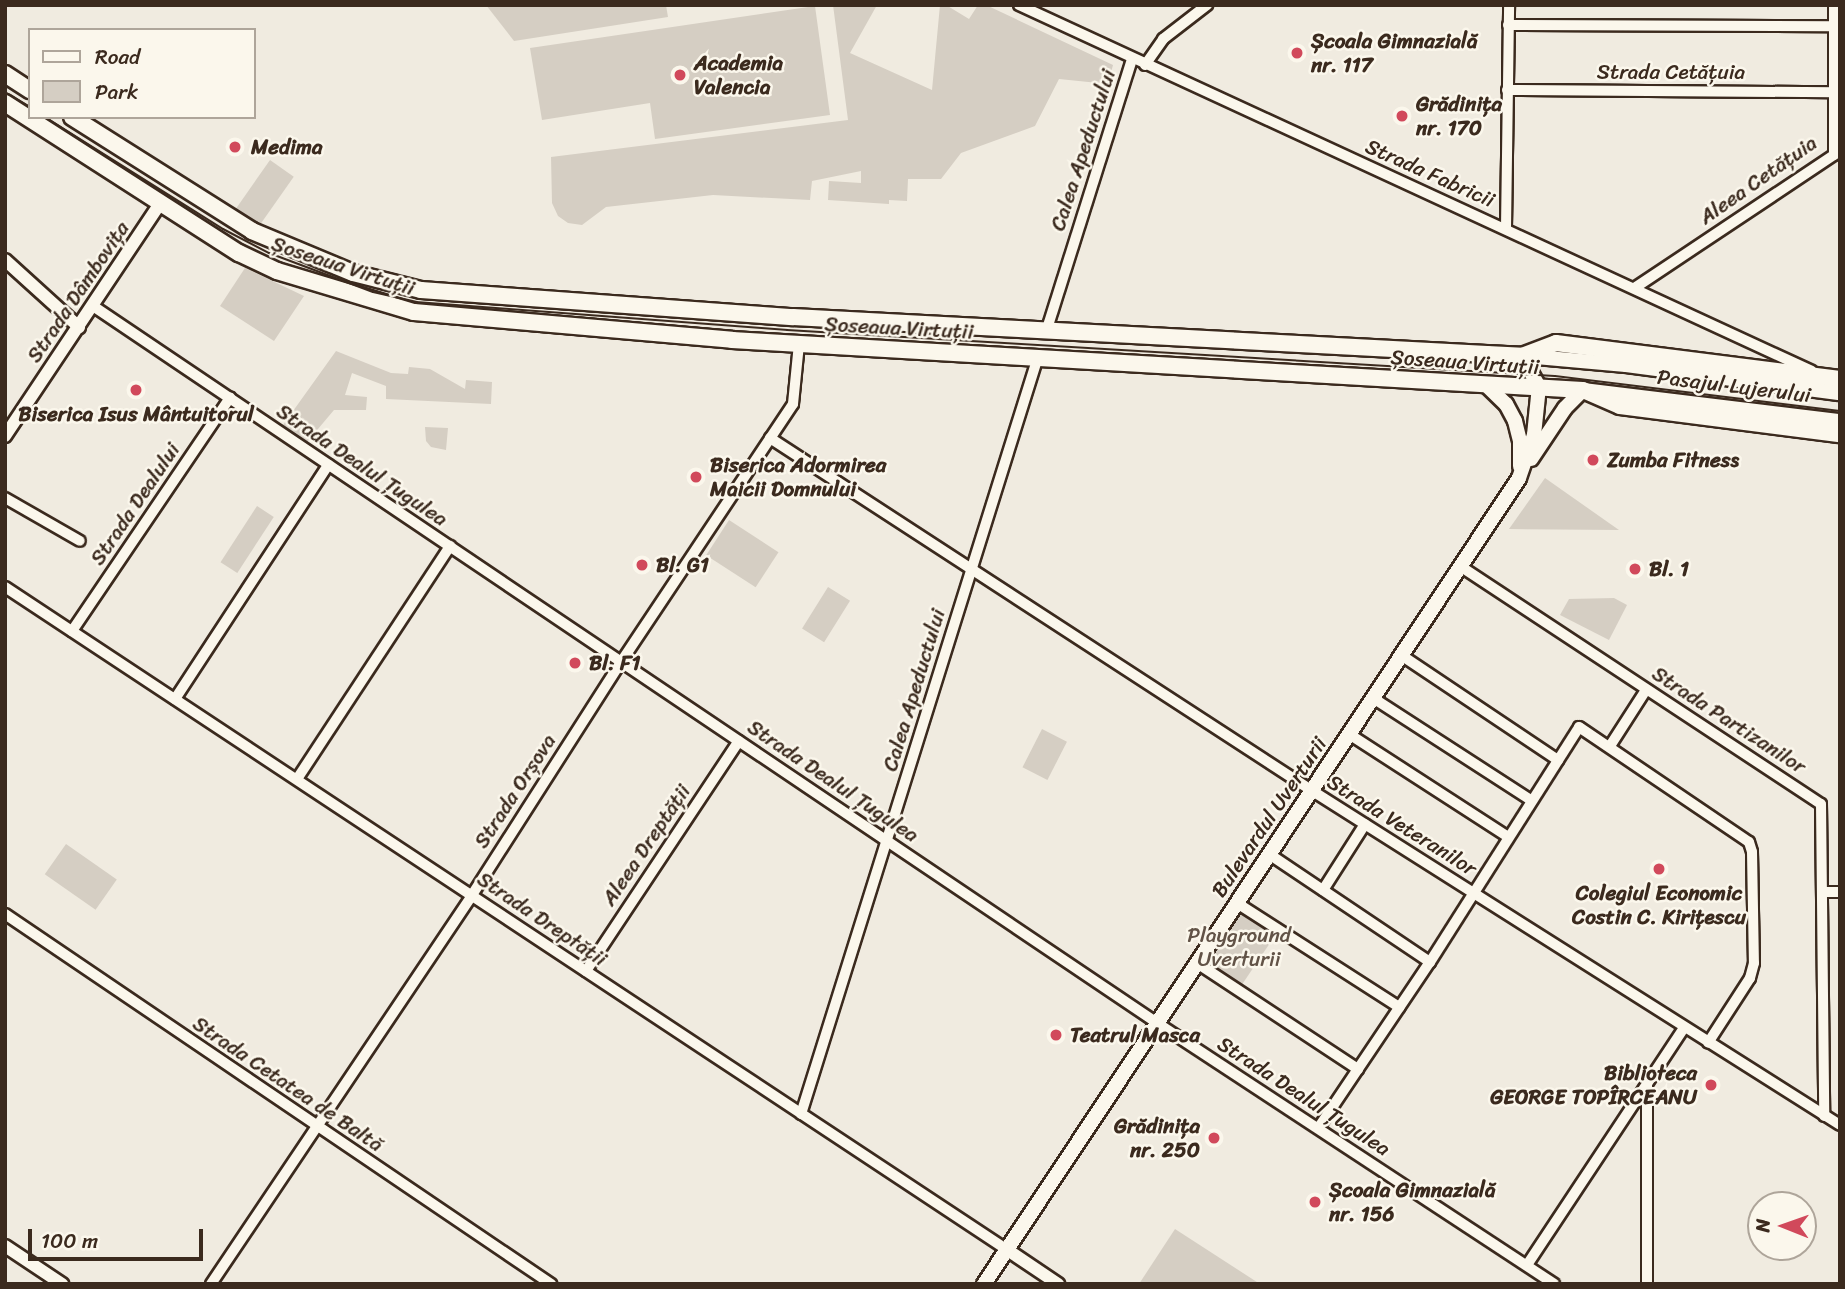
<!DOCTYPE html>
<html>
<head>
<meta charset="utf-8">
<style>
  body { margin:0 }
  #map { position:relative; width:1845px; height:1289px; overflow:hidden; background:#f0ebe0; font-family:Sriracha,sans-serif }
  div>[style] { position:absolute }
  .green>* { inset:0; background:#d5cec3; transform-origin:0 0 }
  .roads { filter:drop-shadow(2px 0 #3b2a1e) drop-shadow(-2px 0 #3b2a1e) drop-shadow(0 2px #3b2a1e) drop-shadow(0 -2px #3b2a1e) }
  .minor>* { height:10px; margin:-5px; padding:0 5px; transform-origin:5px; border-radius:5px; background:#fbf7ec }
  .tertiary>* { height:12px; margin:-6px; padding:0 6px; transform-origin:6px; border-radius:6px; background:#fbf7ec }
  .secondary>* { height:14px; margin:-7px; padding:0 7px; transform-origin:7px; border-radius:7px; background:#fbf7ec }
  .primary>* { height:16px; margin:-8px; padding:0 8px; transform-origin:8px; border-radius:8px; background:#fbf7ec }
  .tram>* { height:2px; margin:-1px; padding:0 1px; transform-origin:1px; border-radius:1px; background:#3b2a1e }
  .dots>* { width:19px; height:19px; translate:-50% -50%; box-sizing:border-box; border:4px solid #fbf7ec; border-radius:50% }
  span { translate:-50% -50%; white-space:nowrap; text-align:center; line-height:1.15; -webkit-text-stroke:5px #fbf7ec; paint-order:stroke }
  .poi-label { font-size:21px; color:#3b2a1e; font-weight:700 }
  .left { translate:0 -50%; text-align:left }
  .right { translate:-100% -50%; text-align:right }
  .street-label { font-size:21px; color:#3b2a1e }
  .park-label { font-size:21px; color:#625347 }
  .frame { position:absolute; inset:0; border:7px solid #3b2a1e; pointer-events:none }
  .legend { position:absolute; left:28px; top:28px; width:228px; height:91px; box-sizing:border-box; background:#fbf7ec; border:2px solid #aea59a; margin:0; padding:9px 12px; list-style:none; font-size:21px; color:#3b2a1e }
  .legend li { display:flex; align-items:center; gap:14px; height:35px }
  .legend b { width:35px; border:2px solid #aea59a }
  .north { position:absolute; left:1747px; top:1191px; width:70px; height:70px; box-sizing:border-box; background:#fbf7ec; border:2px solid #aea59a; border-radius:50%; rotate:271deg; font-size:19px; font-weight:700; line-height:28px; text-align:center; color:#3b2a1e }
  .north::after { content:''; display:block; margin:auto; width:24px; height:32px; background:#d1495b; clip-path:polygon(50% 0,100% 100%,50% 72%,0 100%) }
  .scale { position:absolute; left:28px; top:1229px; width:175px; height:32px; box-sizing:border-box; border:4px solid #3b2a1e; border-top:0; padding-left:9px; font-size:21px; line-height:24px; white-space:nowrap; color:#3b2a1e; -webkit-text-stroke:5px #fbf7ec; paint-order:stroke }
</style>
</head>
<body>
<div id="map">
  <div class="green">
    <i style="clip-path:polygon(486px 5px,666px 5px,668px 17px,514px 41px)"></i>
    <i style="clip-path:polygon(833px 5px,877px 5px,850px 53px,932px 90px,940px 5px,946px 5px,969px 19px,978px 5px,986px 5px,1113px 65px,1108px 84px,1059px 79px,1035px 126px,961px 153px,941px 179px,908px 179px,907px 201px,889px 200px,889px 204px,828px 200px,829px 181px,861px 183px,861px 171px,812px 181px,810px 200px,713px 195px,606px 207px,582px 225px,568px 223px,558px 216px,552px 203px,551px 157px,848px 120px)"></i>
    <i style="clip-path:polygon(815px 6px,830px 115px,655px 139px,650px 103px,542px 120px,530px 48px)"></i>
    <i style="left:270px;top:160px;width:29px;height:61px;rotate:35deg"></i>
    <i style="clip-path:polygon(245px 268px,304px 296px,274px 341px,220px 306px)"></i>
    <i style="clip-path:polygon(336px 351px,391px 373px,408px 374px,409px 367px,430px 369px,465px 389px,466px 380px,492px 382px,491px 404px,386px 399px,386px 386px,352px 373px,345px 395px,367px 397px,366px 410px,334px 410px,307px 442px,283px 425px)"></i>
    <i style="clip-path:polygon(425px 427px,448px 428px,446px 450px,431px 447px,426px 441px)"></i>
    <i style="clip-path:polygon(1545px 478px,1619px 530px,1509px 529px)"></i>
    <i style="left:257px;top:506px;width:20px;height:67px;rotate:33deg"></i>
    <i style="left:729px;top:520px;width:59px;height:42px;rotate:33deg"></i>
    <i style="left:828px;top:587px;width:26px;height:49px;rotate:32deg"></i>
    <i style="clip-path:polygon(1614px 598px,1627px 605px,1609px 640px,1560px 615px,1569px 599px)"></i>
    <i style="left:1042px;top:729px;width:28px;height:43px;rotate:27deg"></i>
    <i style="left:66px;top:844px;width:62px;height:37px;rotate:35deg"></i>
    <i style="left:1238px;top:910px;width:45px;height:61px;rotate:34deg"></i>
    <i style="clip-path:polygon(1175px 1229px,1260px 1284px,1139px 1284px)"></i>
  </div>
  <div class="roads">
    <div class="minor">
      <i style="left:1019px;top:5px;width:873px;rotate:24.78deg"></i>
      <i style="left:1508px;top:25px;width:326px;rotate:0.2deg"></i>
      <i style="left:1145px;top:65px;width:32px;rotate:-55deg"></i>
      <i style="left:1163px;top:39px;width:56px;rotate:-37.7deg"></i>
      <i style="left:1507px;top:90px;width:327px;rotate:0.4deg"></i>
      <i style="left:1506px;top:228px;width:223px;rotate:-89.2deg"></i>
      <i style="left:1636px;top:287px;width:238px;rotate:-33.7deg"></i>
      <i style="left:1834px;top:155px;width:150px;rotate:-90deg"></i>
      <i style="left:93px;top:306px;width:1283px;rotate:33.97deg"></i>
      <i style="left:1157px;top:1023px;width:475px;rotate:33.3deg"></i>
      <i style="left:1046px;top:332px;width:286px;rotate:-72.5deg"></i>
      <i style="left:770px;top:438px;width:645px;rotate:33.05deg"></i>
      <i style="left:1311px;top:790px;width:626px;rotate:32.34deg"></i>
      <i style="left:5px;top:498px;width:86px;rotate:29.8deg"></i>
      <i style="left:1460px;top:566px;width:432px;rotate:33.4deg"></i>
      <i style="left:1821px;top:804px;width:312px;rotate:89.4deg"></i>
      <i style="left:5px;top:587px;width:1200px;rotate:33.48deg"></i>
      <i style="left:72px;top:631px;width:282px;rotate:-55.9deg"></i>
      <i style="left:1401px;top:655px;width:189px;rotate:33.8deg"></i>
      <i style="left:1373px;top:698px;width:189px;rotate:32.9deg"></i>
      <i style="left:175px;top:699px;width:280px;rotate:-56.8deg"></i>
      <i style="left:1349px;top:734px;width:189px;rotate:32.9deg"></i>
      <i style="left:1610px;top:746px;width:67px;rotate:-57.3deg"></i>
      <i style="left:297px;top:779px;width:279px;rotate:-56.7deg"></i>
      <i style="left:1269px;top:854px;width:194px;rotate:33.9deg"></i>
      <i style="left:1323px;top:890px;width:78px;rotate:-57.5deg"></i>
      <i style="left:1823px;top:892px;width:17px"></i>
      <i style="left:1237px;top:903px;width:193px;rotate:32.7deg"></i>
      <i style="left:5px;top:914px;width:660px;rotate:34.12deg"></i>
      <i style="left:1197px;top:963px;width:193px;rotate:33.4deg"></i>
      <i style="left:586px;top:971px;width:276px;rotate:-56.4deg"></i>
      <i style="left:801px;top:1114px;width:793px;rotate:-72.62deg"></i>
      <i style="left:1319px;top:1127px;width:199px;rotate:-56.1deg"></i>
      <i style="left:1430px;top:962px;width:278px;rotate:-57.6deg"></i>
      <i style="left:1579px;top:727px;width:205px;rotate:34.1deg"></i>
      <i style="left:1749px;top:842px;width:10px;rotate:73deg"></i>
      <i style="left:1752px;top:852px;width:111px;rotate:89deg"></i>
      <i style="left:1754px;top:963px;width:16px;rotate:105deg"></i>
      <i style="left:1750px;top:978px;width:77px;rotate:122.9deg"></i>
      <i style="left:1527px;top:1265px;width:284px;rotate:-56.5deg"></i>
      <i style="left:211px;top:1284px;width:468px;rotate:-56.1deg"></i>
      <i style="left:472px;top:895px;width:277px;rotate:-57.4deg"></i>
      <i style="left:621px;top:662px;width:310px;rotate:-56.3deg"></i>
      <i style="left:793px;top:404px;width:60px;rotate:-84.3deg"></i>
      <i style="left:1647px;top:1284px;width:201px;rotate:-90deg"></i>
    </div>
    <div class="tertiary">
      <i style="left:5px;top:260px;width:100px;rotate:42.2deg"></i>
      <i style="left:5px;top:436px;width:279px;rotate:-56.3deg"></i>
      <i style="left:5px;top:1246px;width:69px;rotate:33.7deg"></i>
      <i style="left:1006px;top:1249px;width:63px;rotate:33.9deg"></i>
    </div>
    <div class="secondary">
      <i style="left:1525px;top:356px;width:101px;rotate:5.1deg"></i>
      <i style="left:1626px;top:365px;width:216px;rotate:7.5deg"></i>
      <i style="left:1485px;top:384px;width:29px;rotate:44deg"></i>
      <i style="left:1506px;top:404px;width:19px;rotate:62deg"></i>
      <i style="left:1515px;top:421px;width:21px;rotate:76deg"></i>
      <i style="left:1520px;top:441px;width:25px;rotate:90deg"></i>
      <i style="left:1531px;top:459px;width:61px;rotate:-56.3deg"></i>
      <i style="left:1565px;top:408px;width:25px;rotate:-45deg"></i>
      <i style="left:1583px;top:390px;width:259px;rotate:6.9deg"></i>
      <i style="left:984px;top:1284px;width:967px;rotate:-56.42deg"></i>
      <i style="left:1519px;top:478px;width:46px;rotate:-70.8deg"></i>
      <i style="left:1534px;top:435px;width:48px;rotate:-84.1deg"></i>
      <i style="left:1539px;top:387px;width:35px;rotate:-119deg"></i>
    </div>
    <div class="primary">
      <i style="left:5px;top:74px;width:30px;rotate:33deg"></i>
      <i style="left:5px;top:103px;width:278px;rotate:32.7deg"></i>
      <i style="left:239px;top:253px;width:42px;rotate:25.3deg"></i>
      <i style="left:277px;top:271px;width:143px;rotate:16.7deg"></i>
      <i style="left:414px;top:312px;width:319px;rotate:5deg"></i>
      <i style="left:732px;top:340px;width:852px;rotate:3.36deg"></i>
      <i style="left:1583px;top:390px;width:40px;rotate:23.4deg"></i>
      <i style="left:1620px;top:406px;width:222px;rotate:7.3deg"></i>
      <i style="left:72px;top:117px;width:213px;rotate:32.3deg"></i>
      <i style="left:252px;top:231px;width:109px;rotate:22.6deg"></i>
      <i style="left:353px;top:273px;width:70px;rotate:14deg"></i>
      <i style="left:421px;top:290px;width:373px;rotate:4.2deg"></i>
      <i style="left:793px;top:317px;width:695px;rotate:3.05deg"></i>
      <i style="left:1487px;top:354px;width:35px;rotate:3deg"></i>
      <i style="left:1522px;top:356px;width:36px;rotate:-21deg"></i>
      <i style="left:1556px;top:343px;width:286px;rotate:7.2deg"></i>
    </div>
  </div>
  <div class="tram">
    <i style="left:5px;top:92px;width:29px;rotate:31deg"></i>
    <i style="left:45px;top:117px;width:210px;rotate:32.2deg"></i>
    <i style="left:223px;top:229px;width:52px;rotate:27.6deg"></i>
    <i style="left:269px;top:253px;width:111px;rotate:20.6deg"></i>
    <i style="left:373px;top:292px;width:45px;rotate:12.8deg"></i>
    <i style="left:417px;top:302px;width:371px;rotate:4.3deg"></i>
    <i style="left:787px;top:330px;width:769px;rotate:3.43deg"></i>
    <i style="left:1555px;top:376px;width:287px;rotate:7deg"></i>
  </div>
  <div class="dots">
    <i style="left:1297px;top:53px;background:#d1495b"></i>
    <i style="left:680px;top:75px;background:#d1495b"></i>
    <i style="left:1402px;top:116px;background:#d1495b"></i>
    <i style="left:235px;top:147px;background:#d1495b"></i>
    <i style="left:136px;top:390px;background:#d1495b"></i>
    <i style="left:1593px;top:460px;background:#d1495b"></i>
    <i style="left:696px;top:477px;background:#d1495b"></i>
    <i style="left:642px;top:565px;background:#d1495b"></i>
    <i style="left:1635px;top:569px;background:#d1495b"></i>
    <i style="left:575px;top:663px;background:#d1495b"></i>
    <i style="left:1659px;top:869px;background:#d1495b"></i>
    <i style="left:1056px;top:1035px;background:#d1495b"></i>
    <i style="left:1711px;top:1085px;background:#d1495b"></i>
    <i style="left:1214px;top:1138px;background:#d1495b"></i>
    <i style="left:1315px;top:1202px;background:#d1495b"></i>
  </div>
  <div class="poi-label">
    <span class="left" style="left:1311px;top:53px">Școala Gimnazială<br>nr. 117</span>
    <span class="left" style="left:694px;top:75px">Academia<br>Valencia</span>
    <span class="left" style="left:1416px;top:116px">Grădinița<br>nr. 170</span>
    <span class="left" style="left:251px;top:147px">Medima</span>
    <span style="left:136px;top:414px">Biserica Isus Mântuitorul</span>
    <span class="left" style="left:1607px;top:460px">Zumba Fitness</span>
    <span class="left" style="left:710px;top:477px">Biserica Adormirea<br>Maicii Domnului</span>
    <span class="left" style="left:656px;top:565px">Bl. G1</span>
    <span class="left" style="left:1649px;top:569px">Bl. 1</span>
    <span class="left" style="left:589px;top:663px">Bl. F1</span>
    <span style="left:1659px;top:905px">Colegiul Economic<br>Costin C. Kirițescu</span>
    <span class="left" style="left:1070px;top:1035px">Teatrul Masca</span>
    <span class="right" style="left:1697px;top:1085px">Biblioteca<br>GEORGE TOPÎRCEANU</span>
    <span class="right" style="left:1200px;top:1138px">Grădinița<br>nr. 250</span>
    <span class="left" style="left:1329px;top:1202px">Școala Gimnazială<br>nr. 156</span>
  </div>
  <div class="street-label">
    <span style="left:1671px;top:72px">Strada Cetățuia</span>
    <span style="left:1083px;top:150px;rotate:-72deg">Calea Apeductului</span>
    <span style="left:1430px;top:173px;rotate:24deg">Strada Fabricii</span>
    <span style="left:1758px;top:180px;rotate:-35deg">Aleea Cetățuia</span>
    <span style="left:343px;top:266px;rotate:18deg">Șoseaua Virtuții</span>
    <span style="left:78px;top:292px;rotate:-56deg">Strada Dâmbovița</span>
    <span style="left:899px;top:328px;rotate:3deg">Șoseaua Virtuții</span>
    <span style="left:1465px;top:362px;rotate:4deg">Șoseaua Virtuții</span>
    <span style="left:1734px;top:386px;rotate:7deg">Pasajul Lujerului</span>
    <span style="left:362px;top:465px;rotate:34deg">Strada Dealul Țugulea</span>
    <span style="left:135px;top:504px;rotate:-56deg">Strada Dealului</span>
    <span style="left:914px;top:690px;rotate:-73deg">Calea Apeductului</span>
    <span style="left:1729px;top:720px;rotate:33deg">Strada Partizanilor</span>
    <span style="left:833px;top:781px;rotate:34deg">Strada Dealul Țugulea</span>
    <span style="left:515px;top:791px;rotate:-57deg">Strada Orșova</span>
    <span style="left:1269px;top:817px;rotate:-56deg">Bulevardul Uverturii</span>
    <span style="left:1402px;top:825px;rotate:32deg">Strada Veteranilor</span>
    <span style="left:646px;top:845px;rotate:-56deg">Aleea Dreptății</span>
    <span style="left:542px;top:919px;rotate:34deg">Strada Dreptății</span>
    <span style="left:288px;top:1084px;rotate:34deg">Strada Cetatea de Baltă</span>
    <span style="left:1304px;top:1096px;rotate:33deg">Strada Dealul Țugulea</span>
  </div>
  <div class="park-label">
    <span style="left:1239px;top:947px">Playground<br>Uverturii</span>
  </div>
  <div class="frame"></div>
  <ul class="legend">
  <li><b style="height:9px;background:#fbf7ec"></b>Road</li>
  <li><b style="height:19px;background:#d5cec3"></b>Park</li>
  </ul>
  <div class="north">N</div>
  <div class="scale">100 m</div>
</div>
</body>
</html>
